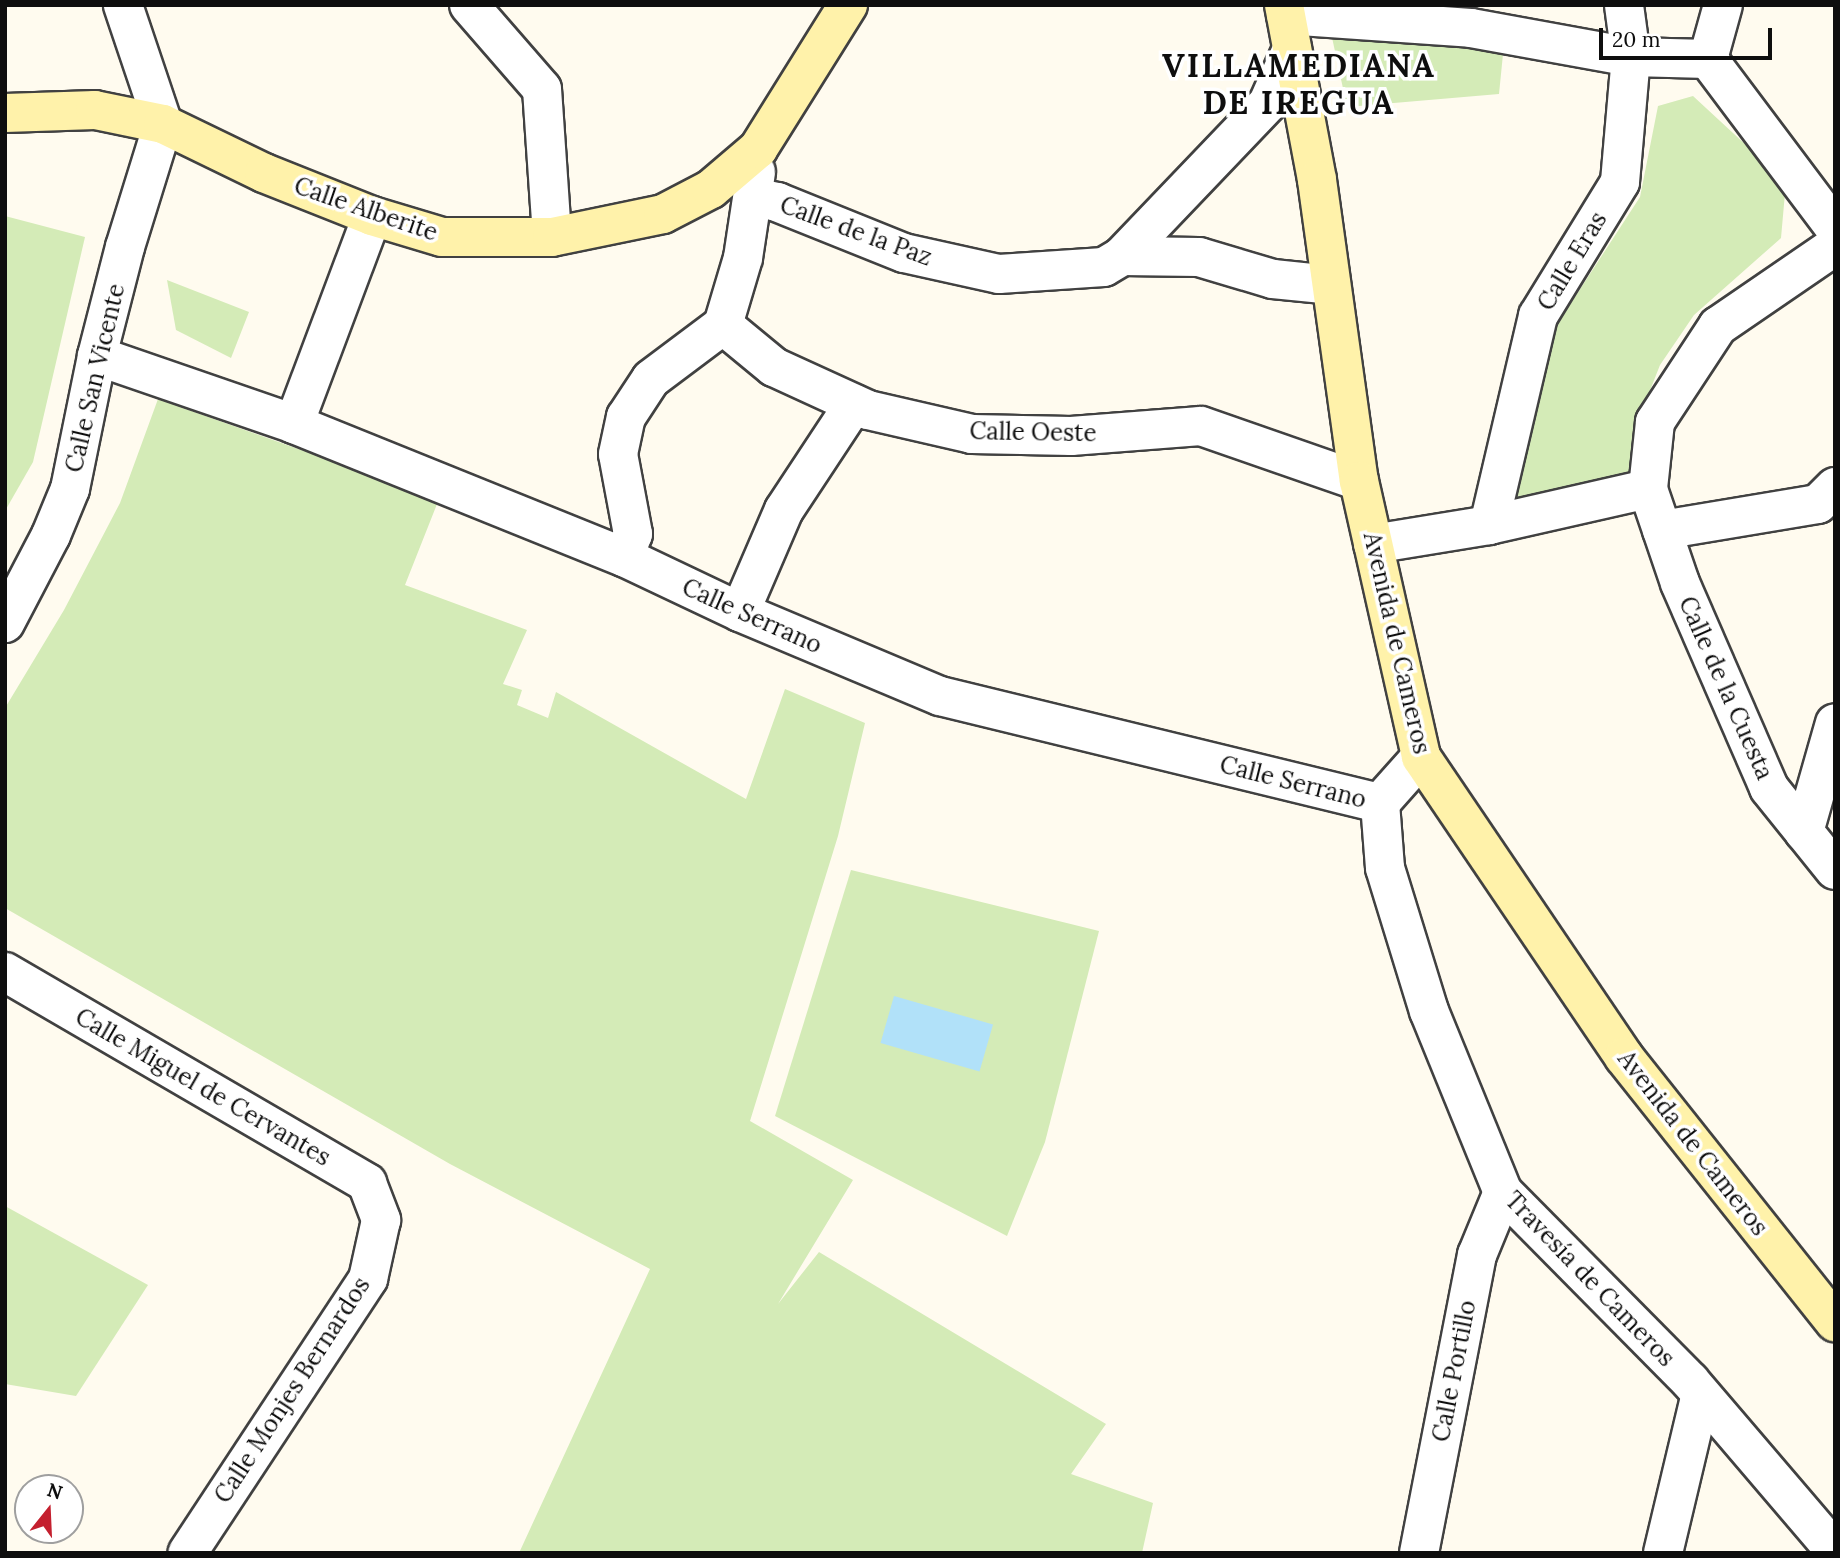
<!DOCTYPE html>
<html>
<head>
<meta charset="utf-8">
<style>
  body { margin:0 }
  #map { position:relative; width:1840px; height:1558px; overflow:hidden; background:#fffbef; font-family:Lora,serif }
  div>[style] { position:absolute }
  .green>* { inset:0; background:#d4ebb7 }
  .water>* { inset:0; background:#b1e1f9; transform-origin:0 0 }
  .roads { filter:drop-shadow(2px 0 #414141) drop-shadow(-2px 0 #414141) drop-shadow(0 2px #414141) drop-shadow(0 -2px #414141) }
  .minor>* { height:38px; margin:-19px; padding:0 19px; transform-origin:19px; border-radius:19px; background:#fff }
  .secondary>* { height:38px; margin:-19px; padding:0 19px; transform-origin:19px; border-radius:19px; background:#fff2aa }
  span { translate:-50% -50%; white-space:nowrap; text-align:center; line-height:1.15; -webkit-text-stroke:7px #fff; paint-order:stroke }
  .street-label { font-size:24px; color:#0e0e0e }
  .district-label { font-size:32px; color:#0e0e0e; font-weight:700; letter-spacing:2px }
  .frame { position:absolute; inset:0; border:7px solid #0e0e0e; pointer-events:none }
  .north { position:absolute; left:14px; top:1474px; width:70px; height:70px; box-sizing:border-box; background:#fff; border:2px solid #9f9f9f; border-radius:50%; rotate:18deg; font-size:19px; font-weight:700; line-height:28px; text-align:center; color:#0e0e0e }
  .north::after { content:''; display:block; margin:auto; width:24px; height:32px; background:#c4202f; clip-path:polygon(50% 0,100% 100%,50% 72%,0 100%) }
  .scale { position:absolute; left:1599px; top:28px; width:173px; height:32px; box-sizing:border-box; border:4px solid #0e0e0e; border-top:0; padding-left:9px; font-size:21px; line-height:24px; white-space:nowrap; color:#0e0e0e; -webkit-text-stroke:5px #fff; paint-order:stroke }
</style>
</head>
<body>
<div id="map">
  <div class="green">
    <i style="clip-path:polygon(1325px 5px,1506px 24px,1499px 94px,1347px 107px)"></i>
    <i style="clip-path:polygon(1693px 96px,1786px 182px,1781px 238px,1694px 315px,1660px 365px,1649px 393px,1632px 478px,1512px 498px,1558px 323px,1640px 197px,1658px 106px)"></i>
    <i style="clip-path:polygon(5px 216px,85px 237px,33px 462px,5px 511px)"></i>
    <i style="clip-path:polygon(167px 280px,249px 312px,231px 358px,176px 330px)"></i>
    <i style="clip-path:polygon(158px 399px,439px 499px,405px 585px,527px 630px,503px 684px,522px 690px,517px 705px,548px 718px,556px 692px,746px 799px,785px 689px,865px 723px,838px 836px,750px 1121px,853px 1180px,778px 1304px,819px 1252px,1106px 1424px,1071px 1474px,1153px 1503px,1142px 1553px,519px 1553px,650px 1269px,450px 1164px,5px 908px,5px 708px,64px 610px,120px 503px)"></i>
    <i style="clip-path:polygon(851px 870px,1099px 931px,1045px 1142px,1007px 1236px,775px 1116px)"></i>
    <i style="clip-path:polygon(5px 1206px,148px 1285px,76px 1396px,5px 1384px)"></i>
  </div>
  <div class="water">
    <i style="left:894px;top:996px;width:103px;height:49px;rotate:16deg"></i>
  </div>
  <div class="roads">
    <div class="minor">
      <i style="left:469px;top:5px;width:111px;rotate:49deg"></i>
      <i style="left:542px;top:89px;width:148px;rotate:86.1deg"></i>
      <i style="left:1286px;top:15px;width:185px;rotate:4deg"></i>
      <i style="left:1471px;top:28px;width:163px;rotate:10.3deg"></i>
      <i style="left:1631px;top:57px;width:77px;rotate:1.5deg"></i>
      <i style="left:1708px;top:59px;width:211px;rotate:53.1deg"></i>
      <i style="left:1708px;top:59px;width:56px;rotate:-74.5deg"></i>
      <i style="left:754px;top:197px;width:24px;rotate:12deg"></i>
      <i style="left:777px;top:202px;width:137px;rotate:21.9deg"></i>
      <i style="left:904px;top:253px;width:97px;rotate:12.5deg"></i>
      <i style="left:999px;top:274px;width:105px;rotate:-3.8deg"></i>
      <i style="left:1104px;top:267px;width:21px;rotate:-31deg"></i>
      <i style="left:1122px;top:256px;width:77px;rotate:0.7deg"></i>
      <i style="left:1199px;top:257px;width:77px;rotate:16.6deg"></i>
      <i style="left:1273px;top:279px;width:58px;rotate:5.9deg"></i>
      <i style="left:1835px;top:246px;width:142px;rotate:145.6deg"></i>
      <i style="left:1718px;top:326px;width:115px;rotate:123.3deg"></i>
      <i style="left:1655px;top:422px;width:67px;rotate:96deg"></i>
      <i style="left:1648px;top:489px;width:99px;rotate:71.2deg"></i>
      <i style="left:1680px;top:583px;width:223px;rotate:66.5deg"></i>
      <i style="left:1769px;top:788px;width:105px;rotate:51.2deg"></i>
      <i style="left:1122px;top:256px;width:211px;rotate:-46.3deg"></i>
      <i style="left:1268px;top:103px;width:59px;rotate:-66deg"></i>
      <i style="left:723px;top:325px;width:66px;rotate:39.5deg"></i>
      <i style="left:774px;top:367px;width:103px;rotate:24.6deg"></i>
      <i style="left:868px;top:410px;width:107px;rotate:13deg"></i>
      <i style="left:972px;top:434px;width:99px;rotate:1.2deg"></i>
      <i style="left:1071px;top:436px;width:130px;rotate:-4.4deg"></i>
      <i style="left:1201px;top:426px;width:167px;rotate:19.2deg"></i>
      <i style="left:97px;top:356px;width:208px;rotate:19deg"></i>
      <i style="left:294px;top:424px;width:356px;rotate:22deg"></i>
      <i style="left:624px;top:557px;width:128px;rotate:25.4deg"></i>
      <i style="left:740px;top:612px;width:217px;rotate:22.8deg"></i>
      <i style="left:940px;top:696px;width:453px;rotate:13.7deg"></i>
      <i style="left:1380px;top:803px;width:62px;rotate:-48.3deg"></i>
      <i style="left:294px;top:424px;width:222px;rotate:-69.4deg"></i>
      <i style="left:1489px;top:525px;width:163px;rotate:-12.8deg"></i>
      <i style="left:1662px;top:530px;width:158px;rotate:-9.5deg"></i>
      <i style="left:1818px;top:504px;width:24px;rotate:-45deg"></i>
      <i style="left:1373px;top:544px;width:118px;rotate:-9.3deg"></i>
      <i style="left:1489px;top:525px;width:215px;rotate:-76.8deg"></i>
      <i style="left:1538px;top:316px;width:157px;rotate:-58.5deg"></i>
      <i style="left:1620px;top:182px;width:125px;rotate:-85deg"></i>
      <i style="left:1631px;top:57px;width:52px;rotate:-97.7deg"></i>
      <i style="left:624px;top:557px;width:25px;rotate:-69deg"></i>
      <i style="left:633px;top:534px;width:81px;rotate:-100.6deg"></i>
      <i style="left:618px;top:454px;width:38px;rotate:-78deg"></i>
      <i style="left:626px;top:417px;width:45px;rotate:-56.7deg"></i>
      <i style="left:651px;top:379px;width:90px;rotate:-36.9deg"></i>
      <i style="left:723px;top:325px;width:70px;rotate:-73.4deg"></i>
      <i style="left:743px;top:258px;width:87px;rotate:-81.4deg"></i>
      <i style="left:740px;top:612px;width:111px;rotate:-66.7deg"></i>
      <i style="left:784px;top:510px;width:127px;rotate:-56.6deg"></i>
      <i style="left:5px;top:623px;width:99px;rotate:-62.4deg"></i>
      <i style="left:51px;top:535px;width:50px;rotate:-67.6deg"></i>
      <i style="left:70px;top:489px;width:136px;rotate:-78.5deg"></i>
      <i style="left:97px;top:356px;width:113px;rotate:-75.6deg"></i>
      <i style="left:125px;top:247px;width:129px;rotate:-72.8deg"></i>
      <i style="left:163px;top:124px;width:126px;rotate:-108.6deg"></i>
      <i style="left:1380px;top:803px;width:65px;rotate:85.6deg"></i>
      <i style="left:1385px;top:868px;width:150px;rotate:72.9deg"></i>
      <i style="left:1429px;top:1011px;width:196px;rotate:67.8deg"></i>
      <i style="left:1503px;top:1192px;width:266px;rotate:45.3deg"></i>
      <i style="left:1690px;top:1381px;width:223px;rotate:49.5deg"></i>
      <i style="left:1804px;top:832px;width:113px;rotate:-74.1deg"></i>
      <i style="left:5px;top:972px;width:419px;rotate:30.2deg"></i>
      <i style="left:367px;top:1183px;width:40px;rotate:69deg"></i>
      <i style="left:381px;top:1220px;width:60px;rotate:102.4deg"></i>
      <i style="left:368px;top:1279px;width:328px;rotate:123.4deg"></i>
      <i style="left:1419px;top:1553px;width:304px;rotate:-79deg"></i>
      <i style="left:1477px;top:1255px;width:68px;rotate:-67.6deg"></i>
      <i style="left:1663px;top:1553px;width:163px;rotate:-76.6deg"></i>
    </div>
    <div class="secondary">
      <i style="left:1284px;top:5px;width:178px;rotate:79.3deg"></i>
      <i style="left:1317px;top:180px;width:304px;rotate:82.1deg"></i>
      <i style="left:1359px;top:481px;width:283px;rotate:77.3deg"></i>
      <i style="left:1421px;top:757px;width:362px;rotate:55.9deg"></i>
      <i style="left:1624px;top:1057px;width:339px;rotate:51.5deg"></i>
      <i style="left:5px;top:113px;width:90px;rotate:-1.9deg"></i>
      <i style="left:95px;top:110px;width:69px;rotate:11.6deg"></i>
      <i style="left:163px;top:124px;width:112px;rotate:25.9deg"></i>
      <i style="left:264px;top:173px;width:116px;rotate:21.7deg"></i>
      <i style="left:372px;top:216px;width:73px;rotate:16.7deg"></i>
      <i style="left:442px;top:237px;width:110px"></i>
      <i style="left:552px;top:237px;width:113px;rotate:-11.7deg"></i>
      <i style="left:663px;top:214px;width:54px;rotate:-27.5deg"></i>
      <i style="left:711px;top:189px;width:62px;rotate:-40.4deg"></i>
      <i style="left:758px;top:149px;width:170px;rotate:-58deg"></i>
    </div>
  </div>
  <div class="street-label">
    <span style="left:366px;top:209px;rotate:19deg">Calle Alberite</span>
    <span style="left:856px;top:231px;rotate:20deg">Calle de la Paz</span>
    <span style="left:1572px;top:261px;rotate:-59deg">Calle Eras</span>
    <span style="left:95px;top:378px;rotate:-77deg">Calle San Vicente</span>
    <span style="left:1033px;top:432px;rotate:1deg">Calle Oeste</span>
    <span style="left:752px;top:616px;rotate:24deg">Calle Serrano</span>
    <span style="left:1397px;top:643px;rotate:77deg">Avenida de Cameros</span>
    <span style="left:1726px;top:688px;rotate:66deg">Calle de la Cuesta</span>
    <span style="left:1293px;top:782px;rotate:14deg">Calle Serrano</span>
    <span style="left:203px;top:1087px;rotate:30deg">Calle Miguel de Cervantes</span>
    <span style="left:1693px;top:1143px;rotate:52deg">Avenida de Cameros</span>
    <span style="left:1590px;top:1279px;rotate:46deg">Travesía de Cameros</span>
    <span style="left:1454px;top:1371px;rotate:-79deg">Calle Portillo</span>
    <span style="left:292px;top:1390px;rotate:-57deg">Calle Monjes Bernardos</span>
  </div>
  <div class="district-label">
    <span style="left:1299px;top:85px">VILLAMEDIANA<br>DE IREGUA</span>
  </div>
  <div class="frame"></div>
  <div class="north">N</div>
  <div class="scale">20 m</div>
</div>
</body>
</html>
